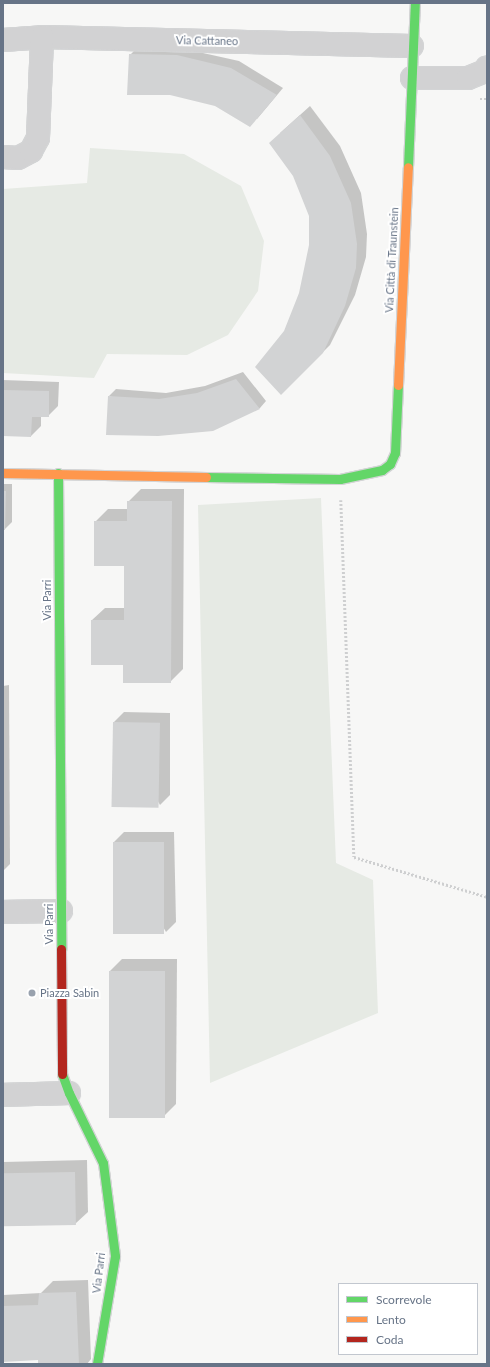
<!DOCTYPE html>
<html>
<head>
<meta charset="utf-8">
<style>
  body { margin:0 }
  #map { position:relative; width:490px; height:1367px; overflow:hidden; background:#f7f7f6; font-family:Lato,sans-serif }
  div>[style] { position:absolute }
  .green>* { inset:0; background:#e6eae4 }
  .shadow>* { inset:0; background:#0003 }
  .building>* { inset:0; background:#d2d3d4; transform-origin:0 0 }
  .path>* { height:2.5px; margin-top:-1.25px; transform-origin:0; background:repeating-linear-gradient(90deg,#cecfd0 0 2px,transparent 0 4px) }
  .roads { filter:drop-shadow(1px 0 #d3d4d5) drop-shadow(-1px 0 #d3d4d5) drop-shadow(0 1px #d3d4d5) drop-shadow(0 -1px #d3d4d5) }
  .street>* { height:22px; margin:-11px; padding:0 11px; transform-origin:11px; border-radius:11px; background:#d2d2d3 }
  .fast>* { height:9px; margin:-4.5px; padding:0 4.5px; transform-origin:4.5px; border-radius:4.5px; background:#63d668 }
  .slow>* { height:9px; margin:-4.5px; padding:0 4.5px; transform-origin:4.5px; border-radius:4.5px; background:#ff974d }
  .jam>* { height:9px; margin:-4.5px; padding:0 4.5px; transform-origin:4.5px; border-radius:4.5px; background:#b3261e }
  .dots>* { width:11px; height:11px; translate:-50% -50%; box-sizing:border-box; border:2px solid #fff; border-radius:50% }
  span { translate:-50% -50%; white-space:nowrap; text-align:center; line-height:1.15; -webkit-text-stroke:4px #fff; paint-order:stroke }
  .street-label { font-size:11px; color:#677487 }
  .poi-label { font-size:11px; color:#677487 }
  .left { translate:0 -50%; text-align:left }
  .frame { position:absolute; inset:0; border:4px solid #677487; pointer-events:none }
  .legend { position:absolute; left:338px; top:1283px; width:140px; height:72px; box-sizing:border-box; background:#fff; border:1px solid #c2c7cf; margin:0; padding:5px 7px; list-style:none; font-size:12px; color:#677487 }
  .legend li { display:flex; align-items:center; gap:8px; height:20px }
  .legend b { width:20px; border:1px solid #c2c7cf }
</style>
</head>
<body>
<div id="map">
  <div class="green">
    <i style="clip-path:polygon(90px 148px,184px 154px,241px 186px,264px 241px,258px 291px,228px 335px,187px 355px,107px 354px,94px 378px,3px 373px,3px 189px,87px 183px)"></i>
    <i style="clip-path:polygon(321px 498px,336px 863px,373px 880px,378px 1013px,210px 1083px,198px 505px)"></i>
  </div>
  <div class="shadow">
    <i style="clip-path:polygon(137px 48px,185px 49px,239px 61px,283px 88px,257px 119px,130px 55px)"></i>
    <i style="clip-path:polygon(310px 106px,340px 146px,361px 193px,367px 234px,366px 257px,355px 295px,330px 345px,281px 394px,285px 331px,301px 292px,310px 245px,310px 216px,280px 133px)"></i>
    <i style="clip-path:polygon(243px 372px,266px 401px,260px 408px,212px 430px,109px 396px,116px 389px,166px 393px,205px 386px)"></i>
    <i style="clip-path:polygon(3px 380px,59px 382px,58px 406px,48px 416px,41px 416px,41px 426px,31px 436px,3px 435px)"></i>
    <i style="clip-path:polygon(3px 484px,12px 484px,12px 522px,5px 529px,3px 529px)"></i>
    <i style="clip-path:polygon(141px 489px,184px 489px,183px 669px,170px 682px,124px 664px,92px 620px,105px 608px,125px 608px,125px 565px,95px 522px,108px 509px,128px 509px,128px 502px)"></i>
    <i style="clip-path:polygon(9px 685px,10px 864px,3px 871px,3px 686px)"></i>
    <i style="clip-path:polygon(124px 712px,170px 713px,170px 795px,160px 805px,114px 722px)"></i>
    <i style="clip-path:polygon(124px 832px,174px 832px,176px 922px,166px 932px,114px 842px)"></i>
    <i style="clip-path:polygon(122px 959px,177px 959px,176px 1104px,164px 1116px,110px 971px)"></i>
    <i style="clip-path:polygon(87px 1160px,88px 1212px,75px 1224px,3px 1226px,3px 1162px)"></i>
    <i style="clip-path:polygon(88px 1280px,91px 1359px,87px 1364px,39px 1364px,39px 1359px,3px 1361px,3px 1295px,41px 1293px,53px 1281px)"></i>
  </div>
  <div class="building">
    <i style="clip-path:polygon(129px 54px,177px 55px,231px 68px,277px 95px,250px 127px,215px 106px,170px 95px,127px 95px)"></i>
    <i style="clip-path:polygon(300px 115px,330px 156px,351px 203px,357px 244px,356px 268px,345px 306px,323px 353px,281px 395px,255px 367px,284px 331px,299px 293px,309px 245px,309px 216px,293px 176px,269px 143px)"></i>
    <i style="clip-path:polygon(236px 379px,260px 409px,213px 431px,158px 436px,106px 435px,108px 396px,159px 399px,197px 393px)"></i>
    <i style="clip-path:polygon(3px 390px,49px 391px,49px 417px,32px 417px,31px 437px,3px 436px)"></i>
    <i style="clip-path:polygon(3px 491px,6px 491px,5px 530px,3px 530px)"></i>
    <i style="clip-path:polygon(127px 501px,172px 501px,171px 683px,123px 683px,123px 665px,91px 665px,91px 620px,124px 620px,124px 566px,94px 566px,94px 521px,127px 521px)"></i>
    <i style="left:113px;top:722px;width:47px;height:85px;rotate:1deg"></i>
    <i style="left:113px;top:842px;width:51px;height:92px"></i>
    <i style="left:109px;top:971px;width:56px;height:147px"></i>
    <i style="left:75px;top:1172px;width:53px;height:72px;rotate:89deg"></i>
    <i style="clip-path:polygon(76px 1292px,79px 1364px,38px 1364px,38px 1360px,3px 1362px,3px 1306px,38px 1305px,39px 1293px)"></i>
  </div>
  <div class="path">
    <i style="left:480px;top:99px;width:7px"></i>
    <i style="left:341px;top:500px;width:357px;rotate:87.9deg"></i>
    <i style="left:354px;top:857px;width:139px;rotate:16.7deg"></i>
  </div>
  <div class="roads">
    <div class="street">
      <i style="left:3px;top:40px;width:39px;rotate:-4deg"></i>
      <i style="left:42px;top:37px;width:370px;rotate:1.4deg"></i>
      <i style="left:412px;top:78px;width:56px"></i>
      <i style="left:468px;top:78px;width:18px;rotate:-22deg"></i>
      <i style="left:485px;top:71px;width:4px;rotate:-63deg"></i>
      <i style="left:3px;top:157px;width:15px;rotate:4deg"></i>
      <i style="left:18px;top:158px;width:15px;rotate:-28deg"></i>
      <i style="left:31px;top:151px;width:15px;rotate:-62deg"></i>
      <i style="left:38px;top:138px;width:101px;rotate:-87.7deg"></i>
      <i style="left:3px;top:912px;width:58px;rotate:-1deg"></i>
      <i style="left:3px;top:1095px;width:66px;rotate:-1.7deg"></i>
    </div>
    <div class="fast">
      <i style="left:408px;top:167px;width:164px;rotate:-87.6deg"></i>
      <i style="left:58px;top:473px;width:476px;rotate:89.6deg"></i>
      <i style="left:206px;top:477px;width:134px;rotate:0.9deg"></i>
      <i style="left:340px;top:479px;width:43px;rotate:-12.1deg"></i>
      <i style="left:382px;top:470px;width:10px;rotate:-37deg"></i>
      <i style="left:390px;top:464px;width:12px;rotate:-66deg"></i>
      <i style="left:395px;top:453px;width:68px;rotate:-87.5deg"></i>
      <i style="left:62px;top:1074px;width:20px;rotate:70deg"></i>
      <i style="left:69px;top:1093px;width:78px;rotate:64.1deg"></i>
      <i style="left:103px;top:1163px;width:94px;rotate:82.6deg"></i>
      <i style="left:115px;top:1256px;width:109px;rotate:99.5deg"></i>
    </div>
    <div class="slow">
      <i style="left:398px;top:385px;width:218px;rotate:-87.4deg"></i>
      <i style="left:3px;top:473px;width:203px;rotate:1.1deg"></i>
    </div>
    <div class="jam">
      <i style="left:61px;top:949px;width:125px;rotate:89.5deg"></i>
    </div>
  </div>
  <div class="dots">
    <i style="left:32px;top:993px;background:#99a2ae"></i>
  </div>
  <div class="street-label">
    <span style="left:207px;top:41px;rotate:1deg">Via Cattaneo</span>
    <span style="left:392px;top:260px;rotate:-87deg">Via Città di Traunstein</span>
    <span style="left:47px;top:600px;rotate:-90deg">Via Parri</span>
    <span style="left:49px;top:924px;rotate:-90deg">Via Parri</span>
    <span style="left:99px;top:1273px;rotate:-83deg">Via Parri</span>
  </div>
  <div class="poi-label">
    <span class="left" style="left:40px;top:993px">Piazza Sabin</span>
  </div>
  <div class="frame"></div>
  <ul class="legend">
  <li><b style="height:5px;background:#63d668"></b>Scorrevole</li>
  <li><b style="height:5px;background:#ff974d"></b>Lento</li>
  <li><b style="height:5px;background:#b3261e"></b>Coda</li>
  </ul>
</div>
</body>
</html>
